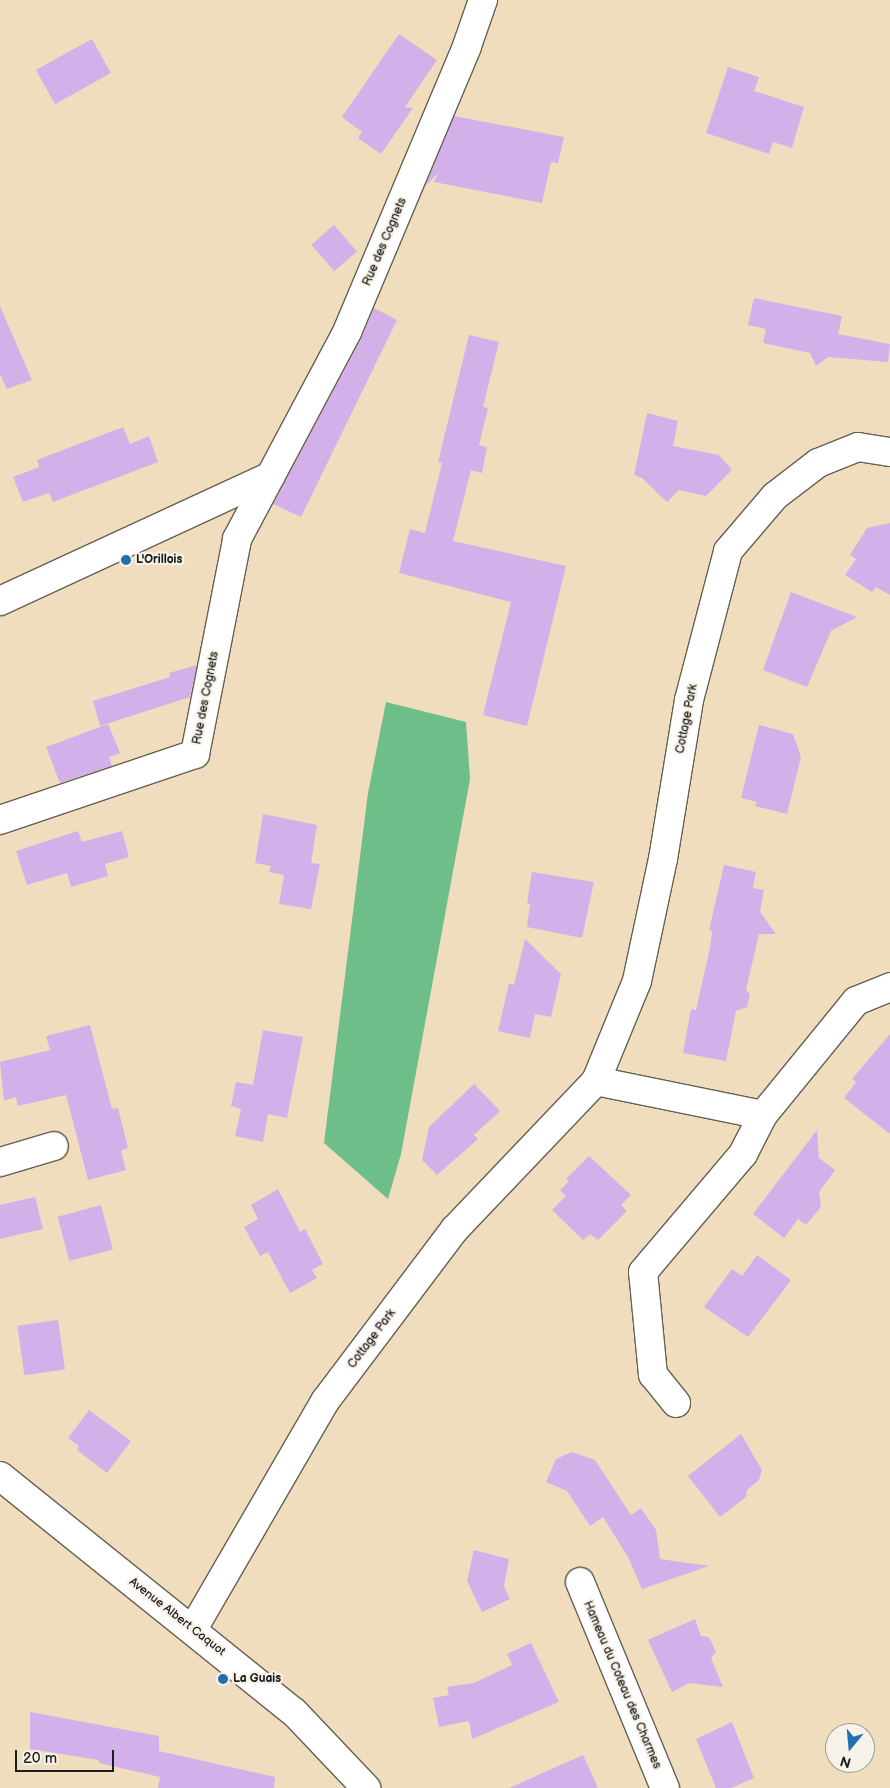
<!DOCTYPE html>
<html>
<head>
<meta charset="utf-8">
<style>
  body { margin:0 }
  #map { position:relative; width:890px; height:1788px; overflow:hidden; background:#f0ddbd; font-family:"Balsamiq Sans",sans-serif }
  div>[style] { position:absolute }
  .forest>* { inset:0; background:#6ebe89 }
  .building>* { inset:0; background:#d4b0ea; transform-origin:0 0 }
  .roads { filter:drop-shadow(1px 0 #666054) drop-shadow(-1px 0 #666054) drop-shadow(0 1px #666054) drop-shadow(0 -1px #666054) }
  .street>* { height:28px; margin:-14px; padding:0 14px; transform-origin:14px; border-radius:14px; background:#fff }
  .secondary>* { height:28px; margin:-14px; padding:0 14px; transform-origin:14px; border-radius:14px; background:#fff }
  .dots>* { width:14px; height:14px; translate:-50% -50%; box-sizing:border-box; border:2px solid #f7f3e8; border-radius:50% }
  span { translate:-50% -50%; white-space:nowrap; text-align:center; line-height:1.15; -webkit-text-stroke:4.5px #f7f3e8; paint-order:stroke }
  .street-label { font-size:12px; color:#1c1c1c }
  .poi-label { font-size:12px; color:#1c1c1c; font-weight:700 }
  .left { translate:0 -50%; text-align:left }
  .north { position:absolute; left:825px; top:1723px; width:50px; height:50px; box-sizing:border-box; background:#f7f3e8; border:1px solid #9f9d96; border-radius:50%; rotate:197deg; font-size:14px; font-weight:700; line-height:20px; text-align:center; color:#1c1c1c }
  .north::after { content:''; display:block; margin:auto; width:18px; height:22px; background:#1f6fb2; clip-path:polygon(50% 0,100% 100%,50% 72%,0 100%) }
  .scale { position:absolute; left:15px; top:1750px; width:99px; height:22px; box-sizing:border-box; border:2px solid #1c1c1c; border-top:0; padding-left:6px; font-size:15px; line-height:18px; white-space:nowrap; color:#1c1c1c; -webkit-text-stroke:4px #f7f3e8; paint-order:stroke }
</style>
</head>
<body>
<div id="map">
  <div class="forest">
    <i style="clip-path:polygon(386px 702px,466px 722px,470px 779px,401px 1154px,388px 1199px,324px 1143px,368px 793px)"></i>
  </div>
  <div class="building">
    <i style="clip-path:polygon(399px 34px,437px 60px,405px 107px,413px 108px,381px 154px,358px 138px,362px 132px,342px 117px)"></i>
    <i style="left:92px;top:39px;width:39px;height:64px;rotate:61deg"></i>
    <i style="clip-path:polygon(728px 67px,759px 77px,754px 91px,804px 107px,792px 148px,773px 142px,769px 154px,706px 133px)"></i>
    <i style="clip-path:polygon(454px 116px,564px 137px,558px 163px,551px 162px,542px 203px,434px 182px,438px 173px,425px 186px)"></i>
    <i style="left:334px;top:225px;width:35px;height:30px;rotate:49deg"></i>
    <i style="clip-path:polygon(754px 298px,842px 316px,838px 334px,890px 344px,888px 362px,828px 357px,816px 366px,810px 353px,763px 343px,766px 329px,748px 325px)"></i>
    <i style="clip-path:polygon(0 306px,32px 380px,7px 389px,0 374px)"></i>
    <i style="clip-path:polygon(374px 308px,397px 320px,301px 517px,273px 504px,361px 339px)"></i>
    <i style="clip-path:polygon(469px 335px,499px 342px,483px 407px,488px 408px,479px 445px,487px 447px,482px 473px,471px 470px,453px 541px,566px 566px,527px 726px,483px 715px,511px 602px,399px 573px,410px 529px,425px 533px,442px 463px,438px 462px)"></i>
    <i style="clip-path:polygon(647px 413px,678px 421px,673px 446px,719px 455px,732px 470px,706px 496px,679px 490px,667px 502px,642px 478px,634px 475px)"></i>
    <i style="clip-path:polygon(123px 427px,130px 444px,149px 436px,158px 462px,53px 502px,49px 493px,23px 502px,13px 477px,39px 467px,37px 460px)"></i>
    <i style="clip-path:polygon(890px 523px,890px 595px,876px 587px,872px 592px,845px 575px,856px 559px,850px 555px,867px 528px)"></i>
    <i style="clip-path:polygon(791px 592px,857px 617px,831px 631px,807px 687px,763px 670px)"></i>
    <i style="clip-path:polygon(197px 665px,190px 697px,100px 726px,93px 701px,170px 677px,169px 673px)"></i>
    <i style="clip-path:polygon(108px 724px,120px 753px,109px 757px,112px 766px,60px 783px,46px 747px)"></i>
    <i style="clip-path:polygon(759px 725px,793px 734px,801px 757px,787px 814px,755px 806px,757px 802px,741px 798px)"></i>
    <i style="clip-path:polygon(263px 814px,317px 825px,311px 863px,320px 864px,311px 909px,279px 904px,284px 875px,269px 872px,271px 866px,255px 863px)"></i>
    <i style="clip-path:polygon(78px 831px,82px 842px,122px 831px,129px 857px,105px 864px,108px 876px,71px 887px,67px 873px,27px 885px,16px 851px)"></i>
    <i style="clip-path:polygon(724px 865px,756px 872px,753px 888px,764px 890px,760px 912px,776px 934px,759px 934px,746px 990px,750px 994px,747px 1007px,736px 1011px,726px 1061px,683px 1053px,691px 1009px,696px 1010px,710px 948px,712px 931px,709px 930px)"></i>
    <i style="clip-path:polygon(532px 872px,594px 882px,582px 938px,527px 927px,530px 904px,527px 903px)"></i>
    <i style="clip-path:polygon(525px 939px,561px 974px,551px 1017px,535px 1014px,530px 1038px,498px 1031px,509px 983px,514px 985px)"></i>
    <i style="clip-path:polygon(90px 1025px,112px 1109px,118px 1108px,128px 1148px,121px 1151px,126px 1170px,88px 1180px,66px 1095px,18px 1106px,16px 1097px,4px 1101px,0 1062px,50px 1050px,46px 1036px)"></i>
    <i style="clip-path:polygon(263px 1030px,303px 1037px,287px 1118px,268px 1114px,263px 1142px,235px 1136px,241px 1109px,231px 1106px,236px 1082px,253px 1085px)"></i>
    <i style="clip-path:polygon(890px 1034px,890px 1134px,844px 1098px,856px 1082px,852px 1079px)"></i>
    <i style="clip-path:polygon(474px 1084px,500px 1111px,474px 1135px,478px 1139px,437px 1175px,422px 1160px,429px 1127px)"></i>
    <i style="clip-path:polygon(817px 1130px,819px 1158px,835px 1170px,819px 1192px,821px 1207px,806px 1225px,798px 1219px,784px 1238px,753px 1214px)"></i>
    <i style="clip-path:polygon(589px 1156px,631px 1195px,621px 1205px,627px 1211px,598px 1240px,590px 1234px,583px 1240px,552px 1210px,566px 1196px,560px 1190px,569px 1181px,566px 1179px)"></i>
    <i style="clip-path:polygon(278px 1189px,300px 1232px,305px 1229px,323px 1264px,312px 1270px,317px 1278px,290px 1293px,268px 1252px,260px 1256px,244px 1227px,258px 1219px,251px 1205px)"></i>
    <i style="clip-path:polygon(35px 1197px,43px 1229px,0 1239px,0 1205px)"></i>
    <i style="left:101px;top:1205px;width:46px;height:45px;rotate:75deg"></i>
    <i style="clip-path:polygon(757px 1255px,791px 1280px,748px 1337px,704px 1307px,732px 1269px,742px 1276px)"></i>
    <i style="left:58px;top:1320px;width:50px;height:41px;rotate:82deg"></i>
    <i style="clip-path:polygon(89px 1410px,131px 1441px,107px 1473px,77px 1450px,79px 1446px,68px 1438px)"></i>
    <i style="clip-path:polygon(741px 1434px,762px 1470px,759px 1480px,747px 1490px,746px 1497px,720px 1517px,688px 1476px)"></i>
    <i style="clip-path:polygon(572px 1452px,595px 1460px,631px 1515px,641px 1508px,656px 1530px,660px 1559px,709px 1566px,642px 1589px,628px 1557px,603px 1517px,590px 1526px,567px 1491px,546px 1482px,556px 1459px)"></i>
    <i style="clip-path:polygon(474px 1550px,509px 1559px,504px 1586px,510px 1599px,482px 1612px,467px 1581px)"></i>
    <i style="clip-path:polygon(695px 1619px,701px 1636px,709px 1637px,716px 1652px,711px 1658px,723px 1687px,689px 1683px,672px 1692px,648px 1640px)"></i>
    <i style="clip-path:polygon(531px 1643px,559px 1702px,472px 1739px,469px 1721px,439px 1727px,433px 1698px,449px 1695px,447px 1687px,474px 1683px,512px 1665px,507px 1654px)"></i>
    <i style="clip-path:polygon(30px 1712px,159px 1736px,159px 1751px,275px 1777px,274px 1788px,158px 1788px,160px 1777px,99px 1763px,99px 1760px,30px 1749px)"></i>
    <i style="clip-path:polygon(732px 1722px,754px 1778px,731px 1788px,716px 1788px,696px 1739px)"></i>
    <i style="clip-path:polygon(583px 1755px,598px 1788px,509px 1788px)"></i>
  </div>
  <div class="roads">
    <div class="street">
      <i style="left:0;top:601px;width:298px;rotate:-24.8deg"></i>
      <i style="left:0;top:820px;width:206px;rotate:-18.7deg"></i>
      <i style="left:195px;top:754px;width:219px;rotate:-78.9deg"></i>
      <i style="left:237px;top:539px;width:234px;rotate:-62deg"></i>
      <i style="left:347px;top:332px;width:310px;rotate:-67.2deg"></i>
      <i style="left:467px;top:46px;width:49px;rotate:-70.8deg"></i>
      <i style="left:596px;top:1081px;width:170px;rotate:11.5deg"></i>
      <i style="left:0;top:1162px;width:56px;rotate:-16.5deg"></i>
      <i style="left:676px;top:1403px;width:36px;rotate:-129deg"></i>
      <i style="left:653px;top:1375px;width:103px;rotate:-95.5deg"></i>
      <i style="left:643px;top:1272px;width:155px;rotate:-49.7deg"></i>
      <i style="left:743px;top:1154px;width:44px;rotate:-62.9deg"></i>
      <i style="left:763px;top:1115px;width:147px;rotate:-50.8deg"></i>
      <i style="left:856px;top:1001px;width:37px;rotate:-22deg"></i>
      <i style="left:580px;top:1582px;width:223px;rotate:67.6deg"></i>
      <i style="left:193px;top:1629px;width:265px;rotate:-59.9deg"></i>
      <i style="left:326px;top:1400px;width:214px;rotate:-53deg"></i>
      <i style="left:455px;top:1229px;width:204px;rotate:-46.4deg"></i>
      <i style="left:596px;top:1081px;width:108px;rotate:-67.7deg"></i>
      <i style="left:637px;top:981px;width:125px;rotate:-78deg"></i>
      <i style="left:663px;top:859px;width:161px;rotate:-80.7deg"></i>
      <i style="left:689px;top:700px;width:154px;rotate:-75.3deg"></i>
      <i style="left:728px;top:551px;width:72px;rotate:-49.5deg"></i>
      <i style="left:775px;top:496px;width:54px;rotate:-37.5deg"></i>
      <i style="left:818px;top:463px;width:43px;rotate:-21.8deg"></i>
      <i style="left:858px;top:447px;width:32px;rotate:9deg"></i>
    </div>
    <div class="secondary">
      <i style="left:0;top:1476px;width:377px;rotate:38.8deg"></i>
      <i style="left:294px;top:1712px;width:105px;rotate:46.5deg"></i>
    </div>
  </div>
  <div class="dots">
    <i style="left:126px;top:560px;background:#1f6fb2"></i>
    <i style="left:223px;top:1679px;background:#1f6fb2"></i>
  </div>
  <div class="street-label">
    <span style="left:385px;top:242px;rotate:-67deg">Rue des Cognets</span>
    <span style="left:206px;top:698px;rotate:-79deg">Rue des Cognets</span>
    <span style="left:687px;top:719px;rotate:-79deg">Cottage Park</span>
    <span style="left:372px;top:1339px;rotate:-53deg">Cottage Park</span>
    <span style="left:177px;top:1617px;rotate:38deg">Avenue Albert Caquot</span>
    <span style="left:622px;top:1685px;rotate:67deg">Hameau du Coteau des Charmes</span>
  </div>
  <div class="poi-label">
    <span class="left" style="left:136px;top:560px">L'Orillois</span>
    <span class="left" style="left:233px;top:1679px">La Guais</span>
  </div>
  <div class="north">N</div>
  <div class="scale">20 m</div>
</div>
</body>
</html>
